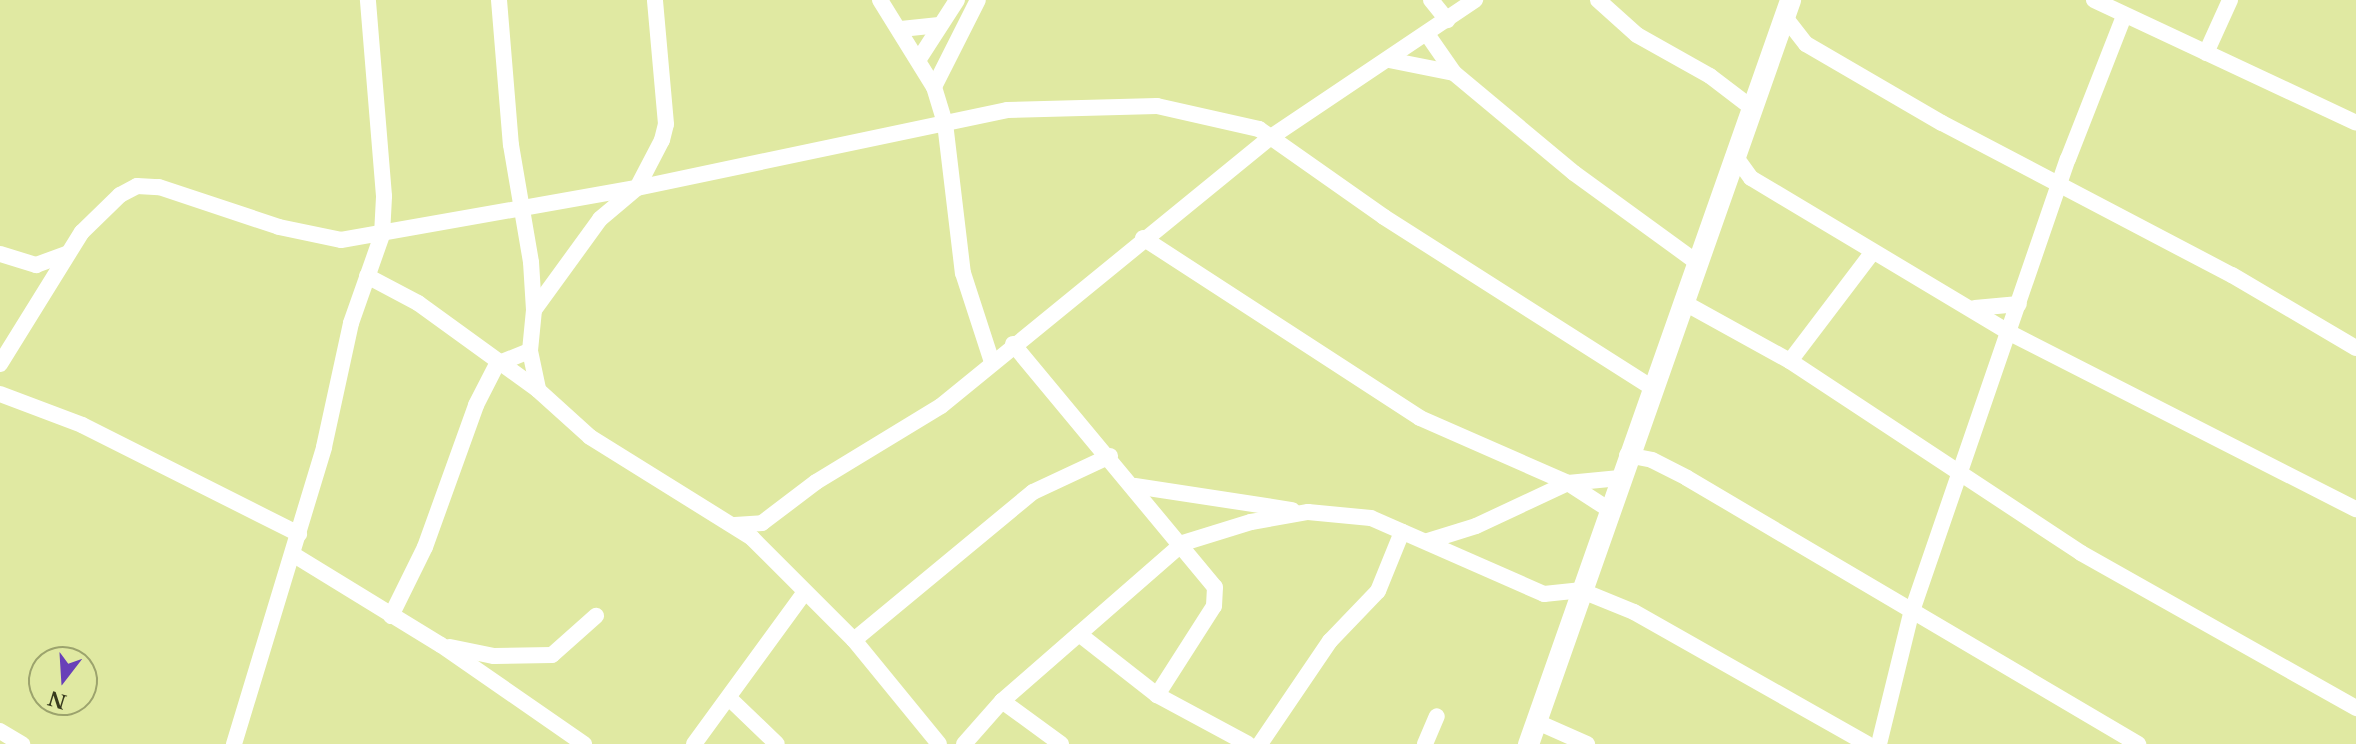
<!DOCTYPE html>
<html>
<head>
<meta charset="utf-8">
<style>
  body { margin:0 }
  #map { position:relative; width:2356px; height:744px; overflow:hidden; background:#e0e9a2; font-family:"Libre Baskerville",serif }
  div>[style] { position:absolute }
  .minor>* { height:16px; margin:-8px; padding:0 8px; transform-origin:8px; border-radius:8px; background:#fff }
  .tertiary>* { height:21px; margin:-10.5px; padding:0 10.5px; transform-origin:10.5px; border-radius:10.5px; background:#fff }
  span { translate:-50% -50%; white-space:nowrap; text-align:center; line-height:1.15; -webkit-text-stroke:6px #e0e9a2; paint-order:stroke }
  .north { position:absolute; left:28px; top:646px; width:70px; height:70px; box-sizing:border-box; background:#e0e9a2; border:2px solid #9ca36d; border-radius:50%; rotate:197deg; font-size:19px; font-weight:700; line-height:28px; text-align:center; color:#373a1e }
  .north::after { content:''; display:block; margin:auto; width:24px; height:32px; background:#6840b8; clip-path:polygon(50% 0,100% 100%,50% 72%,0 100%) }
</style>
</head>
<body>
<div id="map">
  <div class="minor">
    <i style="left:499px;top:0;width:145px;rotate:85.3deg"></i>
    <i style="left:511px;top:145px;width:119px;rotate:80.3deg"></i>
    <i style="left:531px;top:262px;width:48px;rotate:86.4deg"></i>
    <i style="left:534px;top:310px;width:41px;rotate:95.6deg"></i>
    <i style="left:530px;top:351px;width:40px;rotate:78deg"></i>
    <i style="left:880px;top:0;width:102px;rotate:58.2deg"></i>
    <i style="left:934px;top:87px;width:38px;rotate:73deg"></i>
    <i style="left:945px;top:123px;width:151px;rotate:83.2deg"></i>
    <i style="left:963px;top:273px;width:94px;rotate:72deg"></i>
    <i style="left:1431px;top:0;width:26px;rotate:51deg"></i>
    <i style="left:1598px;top:0;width:52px;rotate:41.9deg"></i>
    <i style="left:1637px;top:35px;width:84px;rotate:29.3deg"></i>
    <i style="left:1710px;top:76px;width:53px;rotate:37.3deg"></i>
    <i style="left:2094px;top:0;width:289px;rotate:25.1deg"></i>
    <i style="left:1784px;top:16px;width:36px;rotate:52deg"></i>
    <i style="left:1806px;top:44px;width:157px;rotate:30.2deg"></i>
    <i style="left:1942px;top:123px;width:327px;rotate:27.7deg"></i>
    <i style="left:2232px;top:275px;width:144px;rotate:30.5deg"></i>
    <i style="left:901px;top:29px;width:36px;rotate:-6deg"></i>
    <i style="left:1427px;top:34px;width:47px;rotate:55.3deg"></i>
    <i style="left:1454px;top:73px;width:156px;rotate:39.8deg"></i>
    <i style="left:1574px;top:173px;width:150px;rotate:36deg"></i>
    <i style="left:2206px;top:53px;width:58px;rotate:-65.6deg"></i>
    <i style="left:919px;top:59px;width:70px;rotate:-57.2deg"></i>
    <i style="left:1389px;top:60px;width:66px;rotate:11.3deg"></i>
    <i style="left:934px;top:87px;width:97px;rotate:-63.2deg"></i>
    <i style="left:1735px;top:156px;width:27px;rotate:54deg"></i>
    <i style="left:1751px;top:178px;width:302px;rotate:30.9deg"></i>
    <i style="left:2010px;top:333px;width:388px;rotate:27deg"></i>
    <i style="left:1143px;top:238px;width:330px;rotate:33deg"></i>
    <i style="left:1420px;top:418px;width:162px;rotate:23.7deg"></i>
    <i style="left:1568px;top:483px;width:48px;rotate:33deg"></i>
    <i style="left:0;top:254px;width:38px;rotate:17deg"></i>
    <i style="left:36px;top:265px;width:32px;rotate:-20deg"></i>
    <i style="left:367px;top:276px;width:58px;rotate:27.9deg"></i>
    <i style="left:418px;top:303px;width:148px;rotate:35.9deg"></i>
    <i style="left:538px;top:390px;width:70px;rotate:42.1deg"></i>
    <i style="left:590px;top:437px;width:191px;rotate:31.9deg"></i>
    <i style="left:752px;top:538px;width:144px;rotate:45deg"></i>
    <i style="left:854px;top:640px;width:134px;rotate:50.7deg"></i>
    <i style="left:1683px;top:302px;width:122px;rotate:28.9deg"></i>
    <i style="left:1790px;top:361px;width:349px;rotate:33.4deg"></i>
    <i style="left:2081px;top:553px;width:316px;rotate:29.4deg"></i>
    <i style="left:1975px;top:308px;width:44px;rotate:-5.2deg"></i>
    <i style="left:534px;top:310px;width:112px;rotate:-54deg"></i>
    <i style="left:600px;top:219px;width:48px;rotate:-40deg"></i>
    <i style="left:637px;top:188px;width:54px;rotate:-62.5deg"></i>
    <i style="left:662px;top:140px;width:16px;rotate:-76deg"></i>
    <i style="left:666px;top:124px;width:124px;rotate:-95.1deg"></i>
    <i style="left:1013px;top:344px;width:316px;rotate:50.3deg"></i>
    <i style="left:1215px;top:587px;width:19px;rotate:93deg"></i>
    <i style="left:1214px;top:606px;width:106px;rotate:122.6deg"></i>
    <i style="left:1790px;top:361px;width:136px;rotate:-52.8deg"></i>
    <i style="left:0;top:364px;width:155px;rotate:-58.2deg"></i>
    <i style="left:82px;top:232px;width:53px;rotate:-44.2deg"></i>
    <i style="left:120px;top:195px;width:19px;rotate:-28deg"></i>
    <i style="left:137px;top:186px;width:22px;rotate:3deg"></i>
    <i style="left:159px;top:187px;width:126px;rotate:18.4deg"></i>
    <i style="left:279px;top:227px;width:63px;rotate:11.8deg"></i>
    <i style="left:341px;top:240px;width:301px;rotate:-10deg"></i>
    <i style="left:637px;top:188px;width:378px;rotate:-11.9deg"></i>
    <i style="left:1007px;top:110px;width:150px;rotate:-1.5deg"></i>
    <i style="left:1157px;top:106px;width:105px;rotate:12.7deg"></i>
    <i style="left:1259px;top:129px;width:153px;rotate:35.1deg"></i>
    <i style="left:1384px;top:217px;width:318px;rotate:32.5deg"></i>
    <i style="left:0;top:394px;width:88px;rotate:20.7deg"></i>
    <i style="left:82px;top:425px;width:243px;rotate:26.7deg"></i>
    <i style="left:1627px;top:455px;width:25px;rotate:11deg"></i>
    <i style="left:1652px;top:460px;width:39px;rotate:27deg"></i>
    <i style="left:1687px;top:478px;width:524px;rotate:30.53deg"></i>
    <i style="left:1135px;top:486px;width:159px;rotate:8.7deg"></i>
    <i style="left:735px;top:525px;width:27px;rotate:-4deg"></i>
    <i style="left:762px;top:523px;width:68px;rotate:-37.2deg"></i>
    <i style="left:816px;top:482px;width:146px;rotate:-31.3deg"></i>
    <i style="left:941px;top:406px;width:426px;rotate:-39.2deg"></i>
    <i style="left:1271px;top:137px;width:246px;rotate:-33.9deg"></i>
    <i style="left:1428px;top:541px;width:50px;rotate:-17.4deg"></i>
    <i style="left:1476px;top:526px;width:102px;rotate:-25.1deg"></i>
    <i style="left:1568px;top:483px;width:52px;rotate:-5.5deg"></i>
    <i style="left:294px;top:555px;width:172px;rotate:31.5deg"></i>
    <i style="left:441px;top:645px;width:174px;rotate:34.7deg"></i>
    <i style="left:391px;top:616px;width:77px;rotate:-63.8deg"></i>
    <i style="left:425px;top:547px;width:151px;rotate:-70.2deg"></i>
    <i style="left:476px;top:405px;width:46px;rotate:-62.9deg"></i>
    <i style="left:497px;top:364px;width:35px;rotate:-22deg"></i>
    <i style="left:1079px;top:634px;width:99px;rotate:38deg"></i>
    <i style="left:1157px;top:695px;width:103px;rotate:28.3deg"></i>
    <i style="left:854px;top:640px;width:232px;rotate:-39.6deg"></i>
    <i style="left:1033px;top:492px;width:85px;rotate:-25.1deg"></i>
    <i style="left:450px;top:647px;width:45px;rotate:11.6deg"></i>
    <i style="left:494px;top:656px;width:58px;rotate:-1deg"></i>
    <i style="left:552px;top:655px;width:59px;rotate:-41.6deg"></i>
    <i style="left:729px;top:698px;width:66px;rotate:43.8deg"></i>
    <i style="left:1002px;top:701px;width:73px;rotate:36.1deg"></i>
    <i style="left:1535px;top:721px;width:57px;rotate:23.9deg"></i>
    <i style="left:0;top:731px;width:26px;rotate:31deg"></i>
    <i style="left:234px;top:744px;width:310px;rotate:-73.1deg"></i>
    <i style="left:324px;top:447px;width:127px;rotate:-77.7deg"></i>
    <i style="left:351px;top:323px;width:93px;rotate:-70.6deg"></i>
    <i style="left:382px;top:235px;width:39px;rotate:-87deg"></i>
    <i style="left:384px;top:196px;width:197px;rotate:-94.7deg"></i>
    <i style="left:694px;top:744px;width:188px;rotate:-53.9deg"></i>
    <i style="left:964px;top:744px;width:57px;rotate:-48.5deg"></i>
    <i style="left:1002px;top:701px;width:240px;rotate:-41.1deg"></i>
    <i style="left:1183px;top:543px;width:71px;rotate:-17.2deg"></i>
    <i style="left:1251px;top:522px;width:58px;rotate:-10deg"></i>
    <i style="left:1308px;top:512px;width:63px;rotate:5.4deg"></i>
    <i style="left:1371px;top:518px;width:189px;rotate:23.7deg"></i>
    <i style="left:1544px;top:594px;width:36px;rotate:-6deg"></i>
    <i style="left:1580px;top:590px;width:58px;rotate:22.2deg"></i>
    <i style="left:1634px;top:612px;width:268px;rotate:29.5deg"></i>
    <i style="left:1260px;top:744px;width:125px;rotate:-55.8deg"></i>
    <i style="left:1330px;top:641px;width:69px;rotate:-46.2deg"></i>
    <i style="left:1378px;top:591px;width:64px;rotate:-67.9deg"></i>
    <i style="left:1425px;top:744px;width:30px;rotate:-67deg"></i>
    <i style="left:1879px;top:744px;width:134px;rotate:-76.2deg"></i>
    <i style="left:1911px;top:614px;width:481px;rotate:-71deg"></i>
    <i style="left:2068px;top:159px;width:154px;rotate:-68.6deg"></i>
  </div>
  <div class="tertiary">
    <i style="left:1528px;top:744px;width:789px;rotate:-70.6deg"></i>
  </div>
  <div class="north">N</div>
</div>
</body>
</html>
